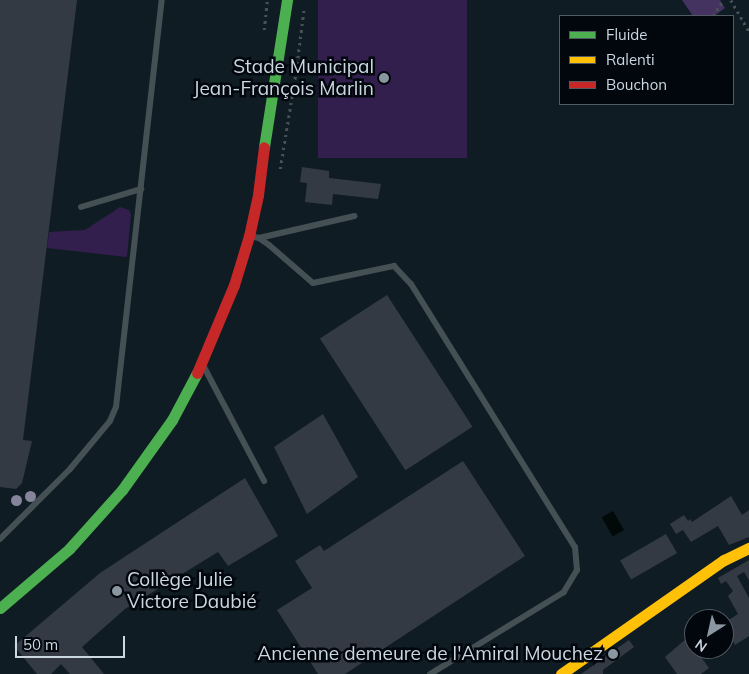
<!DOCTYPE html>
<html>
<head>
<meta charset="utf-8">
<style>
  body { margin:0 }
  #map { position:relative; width:749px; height:674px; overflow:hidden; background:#101c24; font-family:Mulish,sans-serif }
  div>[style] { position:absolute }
  .green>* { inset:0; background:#321f4d; transform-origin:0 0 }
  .forest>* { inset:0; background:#443261 }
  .water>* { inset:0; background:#010909; transform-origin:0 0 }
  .building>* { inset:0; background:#343a43; transform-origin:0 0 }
  .path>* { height:2.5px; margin-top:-1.25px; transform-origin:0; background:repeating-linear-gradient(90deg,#485255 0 2.5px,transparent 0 6.5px) }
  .lane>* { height:6px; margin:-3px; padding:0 3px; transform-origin:3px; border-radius:3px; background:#445054 }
  .fast>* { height:11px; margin:-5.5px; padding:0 5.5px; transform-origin:5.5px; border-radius:5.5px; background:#4caf50 }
  .slow>* { height:11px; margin:-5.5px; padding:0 5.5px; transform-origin:5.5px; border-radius:5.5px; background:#ffc107 }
  .jam>* { height:11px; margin:-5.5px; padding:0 5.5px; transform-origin:5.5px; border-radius:5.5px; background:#c62828 }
  .trees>* { width:11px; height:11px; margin:-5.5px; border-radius:50%; background:#86849b }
  .dots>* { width:14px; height:14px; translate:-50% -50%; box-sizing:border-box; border:2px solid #02060d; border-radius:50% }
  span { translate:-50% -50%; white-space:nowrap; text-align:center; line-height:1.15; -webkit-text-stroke:5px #02060d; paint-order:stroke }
  .poi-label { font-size:19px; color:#cbd8e2 }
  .right { translate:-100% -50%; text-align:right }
  .left { translate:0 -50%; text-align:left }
  .legend { position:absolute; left:559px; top:15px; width:175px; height:90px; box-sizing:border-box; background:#02060d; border:1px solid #525a62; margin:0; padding:6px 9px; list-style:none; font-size:15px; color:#cbd8e2 }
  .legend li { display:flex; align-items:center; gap:10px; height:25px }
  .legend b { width:25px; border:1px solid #525a62 }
  .north { position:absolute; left:684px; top:609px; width:50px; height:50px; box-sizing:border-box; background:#02060d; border:1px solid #525a62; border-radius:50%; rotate:215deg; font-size:14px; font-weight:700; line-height:20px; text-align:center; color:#cbd8e2 }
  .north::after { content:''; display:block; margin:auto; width:18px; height:22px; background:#8a96a0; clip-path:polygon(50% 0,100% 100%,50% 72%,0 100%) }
  .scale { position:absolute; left:15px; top:636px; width:110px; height:22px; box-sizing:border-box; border:2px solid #cbd8e2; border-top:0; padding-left:6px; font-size:15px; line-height:18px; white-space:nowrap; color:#cbd8e2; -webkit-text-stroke:4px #02060d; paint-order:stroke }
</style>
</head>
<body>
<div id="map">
  <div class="green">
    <i style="left:318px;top:0;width:149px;height:158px"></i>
    <i style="clip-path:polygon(120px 207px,129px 210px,131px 215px,127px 257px,47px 248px,49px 232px,85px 230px)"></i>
  </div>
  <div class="forest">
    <i style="clip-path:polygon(682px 0,720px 0,725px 8px,714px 16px,693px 16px)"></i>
  </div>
  <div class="water">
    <i style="left:613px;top:511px;width:22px;height:13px;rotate:60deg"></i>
  </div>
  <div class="building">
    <i style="clip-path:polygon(0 0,77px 0,23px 440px,32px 441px,22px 483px,16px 489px,0 487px)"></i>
    <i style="clip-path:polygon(302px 167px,329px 171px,329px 178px,381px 184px,378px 199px,333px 194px,332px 205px,305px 202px,307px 183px,300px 182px)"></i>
    <i style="left:387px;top:295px;width:157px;height:80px;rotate:57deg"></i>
    <i style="clip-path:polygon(323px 414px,358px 477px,307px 514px,274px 447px)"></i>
    <i style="clip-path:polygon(463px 461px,525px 556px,345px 674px,318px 674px,277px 610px,312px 588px,295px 561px,320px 545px,324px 551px)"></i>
    <i style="clip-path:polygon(245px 478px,278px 536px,228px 566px,218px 552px,125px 609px,82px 647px,104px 674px,70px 674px,61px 664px,51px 674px,37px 674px,14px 646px,100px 573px)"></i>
    <i style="clip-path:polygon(731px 496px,742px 515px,749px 510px,749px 537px,729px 545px,718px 526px,691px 542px,683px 530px,676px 534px,670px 524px,684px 515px,688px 521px,690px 519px,692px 522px)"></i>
    <i style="left:666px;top:534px;width:22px;height:53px;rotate:60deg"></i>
    <i style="clip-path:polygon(749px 560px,749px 580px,744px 572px,737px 576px,749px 598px,749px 636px,735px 645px,730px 635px,724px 639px,724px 623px,738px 614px,728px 596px,733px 591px,726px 581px,721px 584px,718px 578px)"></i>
    <i style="clip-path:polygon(687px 638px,709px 668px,701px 674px,677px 674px,665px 657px)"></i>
    <i style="clip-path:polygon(629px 640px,634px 647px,603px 670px,603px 674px,581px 674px)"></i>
  </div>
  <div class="path">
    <i style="left:731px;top:0;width:36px;rotate:60deg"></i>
    <i style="left:713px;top:16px;width:19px;rotate:-58deg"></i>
    <i style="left:264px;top:30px;width:30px;rotate:-84deg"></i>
    <i style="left:296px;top:71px;width:64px;rotate:-82.8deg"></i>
    <i style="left:280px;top:169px;width:99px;rotate:-80.7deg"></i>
    <i style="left:296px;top:71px;width:5px;rotate:180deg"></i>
  </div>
  <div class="lane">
    <i style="left:81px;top:207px;width:63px;rotate:-16.7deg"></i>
    <i style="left:250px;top:236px;width:9px;rotate:13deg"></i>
    <i style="left:259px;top:238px;width:12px;rotate:35deg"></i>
    <i style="left:269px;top:245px;width:58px;rotate:40.8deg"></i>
    <i style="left:313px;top:283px;width:83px;rotate:-11.9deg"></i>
    <i style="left:394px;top:266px;width:25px;rotate:47deg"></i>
    <i style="left:411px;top:284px;width:310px;rotate:58.1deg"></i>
    <i style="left:575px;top:547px;width:23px;rotate:85deg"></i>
    <i style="left:577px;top:570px;width:26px;rotate:121deg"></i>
    <i style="left:564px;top:592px;width:157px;rotate:148.5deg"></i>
    <i style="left:259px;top:238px;width:98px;rotate:-13deg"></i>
    <i style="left:204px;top:367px;width:129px;rotate:62.2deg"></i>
    <i style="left:0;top:539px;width:99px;rotate:-45deg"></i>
    <i style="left:70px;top:469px;width:62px;rotate:-50.2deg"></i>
    <i style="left:110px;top:421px;width:15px;rotate:-67deg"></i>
    <i style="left:116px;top:407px;width:410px;rotate:-83.6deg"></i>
  </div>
  <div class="fast">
    <i style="left:264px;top:147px;width:149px;rotate:-81.1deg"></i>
    <i style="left:0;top:608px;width:91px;rotate:-40.5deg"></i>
    <i style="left:69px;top:549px;width:79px;rotate:-48.1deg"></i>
    <i style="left:122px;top:490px;width:86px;rotate:-54.5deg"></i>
    <i style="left:172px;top:420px;width:53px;rotate:-62deg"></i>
  </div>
  <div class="slow">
    <i style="left:561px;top:674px;width:199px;rotate:-35deg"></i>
    <i style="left:724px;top:560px;width:28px;rotate:-26deg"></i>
  </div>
  <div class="jam">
    <i style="left:197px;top:373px;width:95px;rotate:-67.2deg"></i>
    <i style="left:234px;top:285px;width:51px;rotate:-73deg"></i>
    <i style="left:249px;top:236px;width:42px;rotate:-77.6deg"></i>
    <i style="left:258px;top:195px;width:48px;rotate:-82.9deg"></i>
  </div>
  <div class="trees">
    <i style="left:30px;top:496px"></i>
    <i style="left:16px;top:500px"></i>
  </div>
  <div class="dots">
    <i style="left:384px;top:78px;background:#8a96a0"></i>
    <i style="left:117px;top:591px;background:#8a96a0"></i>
    <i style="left:613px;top:654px;background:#8a96a0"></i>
  </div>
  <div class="poi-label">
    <span class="right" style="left:374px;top:78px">Stade Municipal<br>Jean-François Marlin</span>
    <span class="left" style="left:127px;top:591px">Collège Julie<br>Victore Daubié</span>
    <span class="right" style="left:603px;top:654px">Ancienne demeure de l'Amiral Mouchez</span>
  </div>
  <ul class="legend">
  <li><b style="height:6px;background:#4caf50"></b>Fluide</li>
  <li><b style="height:6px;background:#ffc107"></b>Ralenti</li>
  <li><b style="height:6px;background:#c62828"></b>Bouchon</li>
  </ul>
  <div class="north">N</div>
  <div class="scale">50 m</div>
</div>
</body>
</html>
